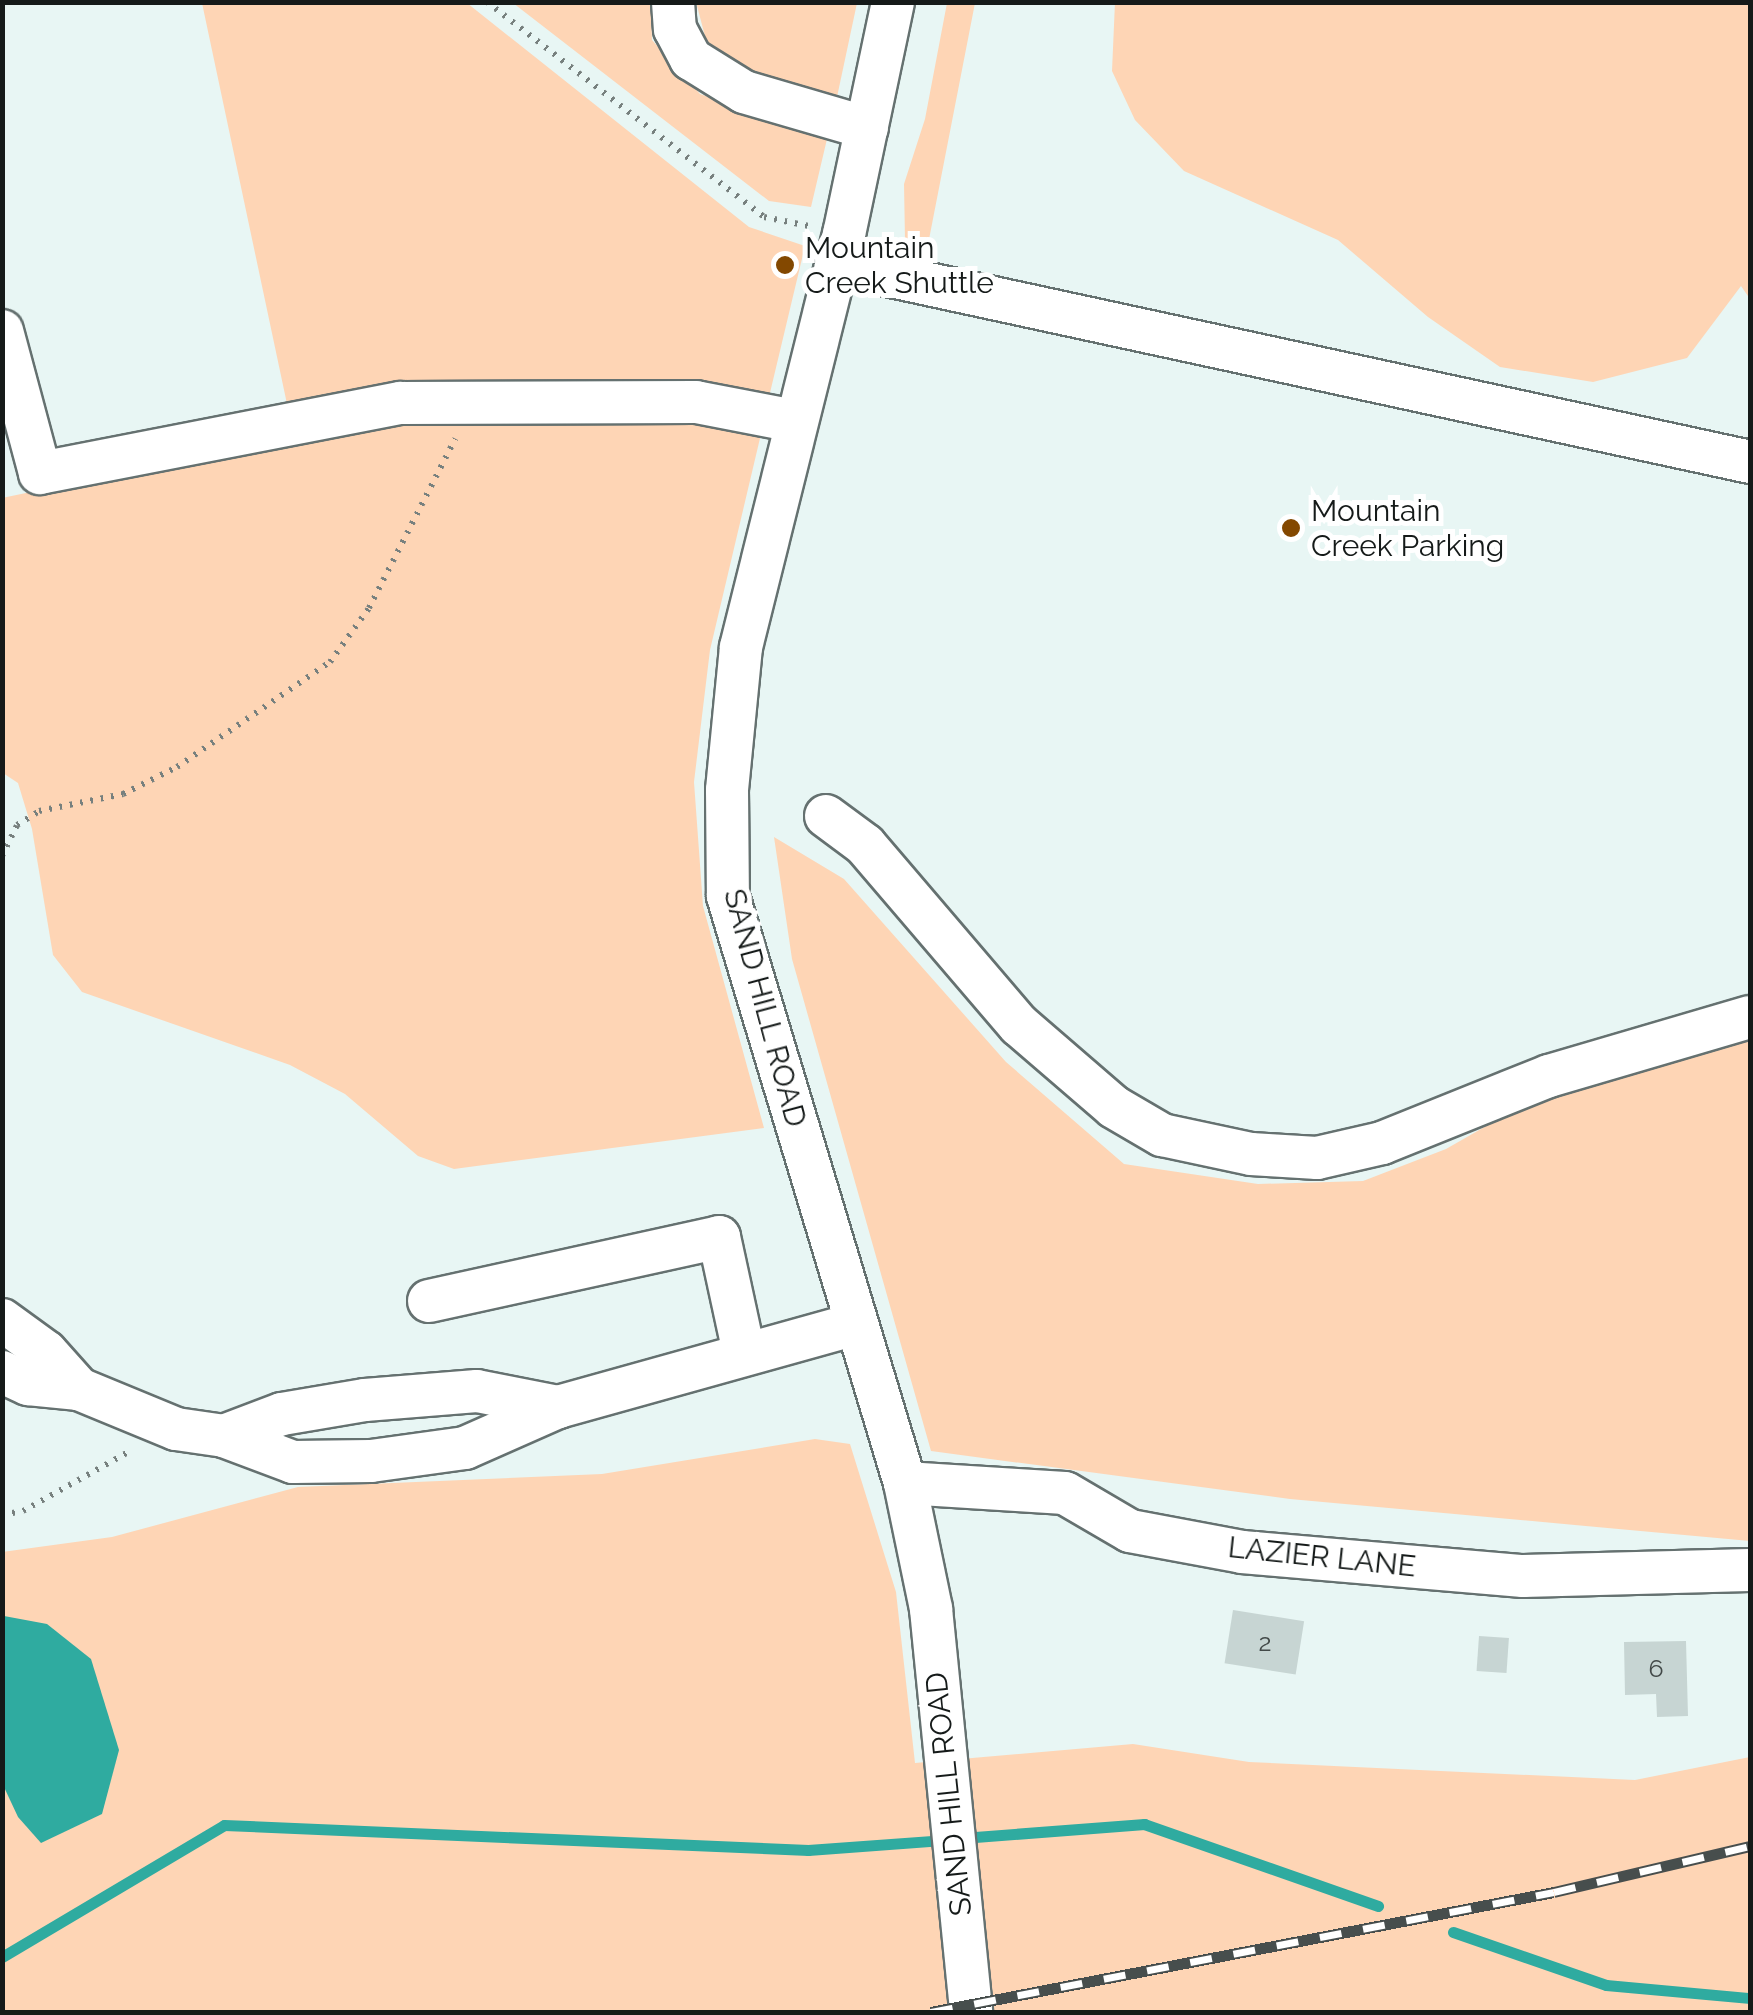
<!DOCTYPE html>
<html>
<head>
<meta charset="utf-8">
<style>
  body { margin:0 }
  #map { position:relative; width:1753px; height:2015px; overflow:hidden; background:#e8f6f4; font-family:Raleway,sans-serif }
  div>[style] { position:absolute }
  .green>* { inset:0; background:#fed5b5 }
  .water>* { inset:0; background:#2faba0 }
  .stream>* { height:11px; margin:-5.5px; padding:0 5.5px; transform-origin:5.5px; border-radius:5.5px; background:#2faba0 }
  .building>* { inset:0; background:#c7d5d3; transform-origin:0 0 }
  .path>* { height:6px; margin-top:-3px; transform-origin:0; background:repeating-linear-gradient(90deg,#77807e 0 2.5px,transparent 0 10.5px) }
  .roads { filter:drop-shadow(2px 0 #657170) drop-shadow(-2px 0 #657170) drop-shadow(0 2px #657170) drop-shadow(0 -2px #657170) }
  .minor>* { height:42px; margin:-21px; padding:0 21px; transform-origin:21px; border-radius:21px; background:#fff }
  .rail>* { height:11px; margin-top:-5.5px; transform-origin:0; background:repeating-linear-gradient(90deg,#fff 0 22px,#474e4d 0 44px); box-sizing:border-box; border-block:2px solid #474e4d }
  .dots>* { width:28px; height:28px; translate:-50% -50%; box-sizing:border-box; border:5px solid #fff; border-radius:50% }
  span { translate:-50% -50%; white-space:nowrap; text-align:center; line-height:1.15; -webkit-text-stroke:10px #fff; paint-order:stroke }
  .number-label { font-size:25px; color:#424948 }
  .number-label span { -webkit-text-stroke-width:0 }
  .poi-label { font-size:30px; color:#151a19 }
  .left { translate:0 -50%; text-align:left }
  .street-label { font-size:30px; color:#151a19 }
  .frame { position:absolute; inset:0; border:5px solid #151a19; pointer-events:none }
</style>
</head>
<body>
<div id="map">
  <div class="green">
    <i style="clip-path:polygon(696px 2px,857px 3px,837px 97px,773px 84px,729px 65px,706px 40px)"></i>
    <i style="clip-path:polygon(1115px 2px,1750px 3px,1750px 299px,1741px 286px,1687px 358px,1593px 382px,1500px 367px,1428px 317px,1338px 240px,1184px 171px,1135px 120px,1112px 71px)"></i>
    <i style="clip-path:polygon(202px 3px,467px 3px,749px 227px,805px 246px,769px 397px,698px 421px,761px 434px,710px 650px,694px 782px,703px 906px,764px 1128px,454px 1169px,418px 1156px,345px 1094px,290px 1065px,82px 992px,53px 955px,32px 829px,18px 783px,3px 773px,2px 498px,294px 437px)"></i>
    <i style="clip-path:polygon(513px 3px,651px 3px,652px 40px,700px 94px,827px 139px,811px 207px,769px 201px)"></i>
    <i style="clip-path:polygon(947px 3px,975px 3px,925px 260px,905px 240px,904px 184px,925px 119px)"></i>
    <i style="clip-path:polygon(774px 837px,844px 879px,1006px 1062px,1124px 1164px,1258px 1184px,1363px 1181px,1446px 1149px,1544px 1093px,1750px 1036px,1750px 1541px,1290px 1499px,931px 1451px,792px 959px)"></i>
    <i style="clip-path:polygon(815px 1439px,850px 1444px,896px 1592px,915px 1763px,1133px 1744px,1249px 1762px,1635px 1780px,1750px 1757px,1750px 2012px,3px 2012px,2px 1552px,112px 1537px,298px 1487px,602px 1474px)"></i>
  </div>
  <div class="water">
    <i style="clip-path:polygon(4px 1616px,47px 1624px,91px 1659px,119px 1750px,102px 1814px,41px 1843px,18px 1817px,3px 1785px)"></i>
  </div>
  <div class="stream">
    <i style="left:962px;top:1838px;width:183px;rotate:-4.4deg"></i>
    <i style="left:1144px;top:1824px;width:248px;rotate:19.3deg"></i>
    <i style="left:1453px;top:1932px;width:162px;rotate:19.1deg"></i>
    <i style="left:1606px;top:1985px;width:145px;rotate:5.2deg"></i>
    <i style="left:2px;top:1957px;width:258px;rotate:-30.7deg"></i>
    <i style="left:224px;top:1825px;width:585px;rotate:2.45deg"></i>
    <i style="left:808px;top:1850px;width:135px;rotate:-4.2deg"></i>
  </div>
  <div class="building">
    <i style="left:1233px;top:1610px;width:72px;height:54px;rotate:9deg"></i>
    <i style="left:1479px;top:1636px;width:30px;height:35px;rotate:4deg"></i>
    <i style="clip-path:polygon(1686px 1641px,1688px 1716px,1657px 1717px,1656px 1694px,1625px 1695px,1624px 1642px)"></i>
  </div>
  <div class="path">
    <i style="left:487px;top:2px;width:351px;rotate:37.8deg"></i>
    <i style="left:764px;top:217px;width:46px;rotate:11.3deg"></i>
    <i style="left:2px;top:856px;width:34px;rotate:-64deg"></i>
    <i style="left:17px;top:825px;width:26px;rotate:-32deg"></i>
    <i style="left:39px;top:811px;width:86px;rotate:-11.4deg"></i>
    <i style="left:123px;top:794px;width:60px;rotate:-26.6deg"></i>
    <i style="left:177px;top:767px;width:186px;rotate:-34.5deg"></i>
    <i style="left:330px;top:662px;width:67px;rotate:-54.2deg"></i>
    <i style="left:369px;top:608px;width:190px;rotate:-63deg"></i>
    <i style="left:2px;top:1515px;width:21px;rotate:-11deg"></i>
    <i style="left:23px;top:1511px;width:120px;rotate:-29.3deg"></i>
  </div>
  <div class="roads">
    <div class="minor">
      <i style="left:673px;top:2px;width:27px;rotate:86deg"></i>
      <i style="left:675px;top:29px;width:34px;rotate:62deg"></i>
      <i style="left:691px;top:59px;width:62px;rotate:31.9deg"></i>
      <i style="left:744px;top:92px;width:128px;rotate:16.3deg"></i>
      <i style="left:893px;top:2px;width:237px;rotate:101.9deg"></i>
      <i style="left:844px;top:234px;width:426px;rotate:104deg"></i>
      <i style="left:741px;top:647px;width:144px;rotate:95.6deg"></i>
      <i style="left:727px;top:790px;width:106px;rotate:89.5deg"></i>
      <i style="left:728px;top:896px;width:613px;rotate:73.22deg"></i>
      <i style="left:905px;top:1483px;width:129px;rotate:78.3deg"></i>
      <i style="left:931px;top:1609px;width:405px;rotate:84.3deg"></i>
      <i style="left:836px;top:264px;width:935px;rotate:12.22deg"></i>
      <i style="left:2px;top:331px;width:147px;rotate:75deg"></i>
      <i style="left:40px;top:473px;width:367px;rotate:-11deg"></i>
      <i style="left:400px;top:403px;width:296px;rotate:-0.2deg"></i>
      <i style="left:696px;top:402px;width:101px;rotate:10.9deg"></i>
      <i style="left:826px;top:816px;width:49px;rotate:36.6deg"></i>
      <i style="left:865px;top:845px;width:237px;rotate:49.5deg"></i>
      <i style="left:1019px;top:1025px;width:125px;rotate:40.8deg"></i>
      <i style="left:1114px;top:1107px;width:56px;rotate:30.3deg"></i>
      <i style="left:1162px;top:1135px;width:91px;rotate:12.1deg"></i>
      <i style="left:1251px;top:1154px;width:66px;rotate:3.5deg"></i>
      <i style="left:1317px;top:1158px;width:67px;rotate:-13deg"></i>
      <i style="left:1382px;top:1143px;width:180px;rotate:-21.9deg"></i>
      <i style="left:1549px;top:1076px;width:209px;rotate:-16.4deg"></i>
      <i style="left:429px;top:1301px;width:297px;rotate:-12.4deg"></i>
      <i style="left:719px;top:1237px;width:119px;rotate:77.8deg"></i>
      <i style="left:2px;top:1320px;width:54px;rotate:36deg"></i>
      <i style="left:46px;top:1352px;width:50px;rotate:48.3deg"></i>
      <i style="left:2px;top:1372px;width:29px;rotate:25deg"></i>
      <i style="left:28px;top:1384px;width:51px;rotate:5.6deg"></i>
      <i style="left:79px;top:1389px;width:105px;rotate:22.4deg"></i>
      <i style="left:176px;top:1429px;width:49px;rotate:8.3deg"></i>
      <i style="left:224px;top:1436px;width:74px;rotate:20.6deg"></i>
      <i style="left:293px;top:1462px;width:78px;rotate:-0.7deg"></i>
      <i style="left:371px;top:1461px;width:95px;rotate:-7.9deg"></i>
      <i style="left:465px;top:1448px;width:102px;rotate:-23.8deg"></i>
      <i style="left:558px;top:1407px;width:309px;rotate:-15.6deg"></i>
      <i style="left:224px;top:1436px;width:62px;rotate:-20.8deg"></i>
      <i style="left:282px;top:1414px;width:84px;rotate:-9.6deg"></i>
      <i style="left:365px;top:1400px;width:112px;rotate:-4.6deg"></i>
      <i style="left:477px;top:1391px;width:83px;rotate:11.2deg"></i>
      <i style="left:905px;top:1483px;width:160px;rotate:3.6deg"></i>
      <i style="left:1065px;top:1493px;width:75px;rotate:30.3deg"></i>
      <i style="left:1130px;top:1531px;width:114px;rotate:10.6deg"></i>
      <i style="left:1242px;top:1552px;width:282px;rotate:4.9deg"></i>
      <i style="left:1523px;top:1576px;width:227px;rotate:-1.5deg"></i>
    </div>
  </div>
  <div class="rail">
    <i style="left:931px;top:2012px;width:634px;rotate:-10.9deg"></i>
    <i style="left:1554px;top:1892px;width:201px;rotate:-13.2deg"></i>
  </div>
  <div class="dots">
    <i style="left:785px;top:265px;background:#834800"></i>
    <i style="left:1291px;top:528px;background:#834800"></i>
  </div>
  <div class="number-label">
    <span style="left:1265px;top:1642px">2</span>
    <span style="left:1656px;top:1668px">6</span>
  </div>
  <div class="poi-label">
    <span class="left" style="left:805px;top:265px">Mountain<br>Creek Shuttle</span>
    <span class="left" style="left:1311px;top:528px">Mountain<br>Creek Parking</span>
  </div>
  <div class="street-label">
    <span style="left:765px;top:1008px;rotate:75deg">SAND HILL ROAD</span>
    <span style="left:1322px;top:1557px;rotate:6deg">LAZIER LANE</span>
    <span style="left:949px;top:1794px;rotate:-96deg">SAND HILL ROAD</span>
  </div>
  <div class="frame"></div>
</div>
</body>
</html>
